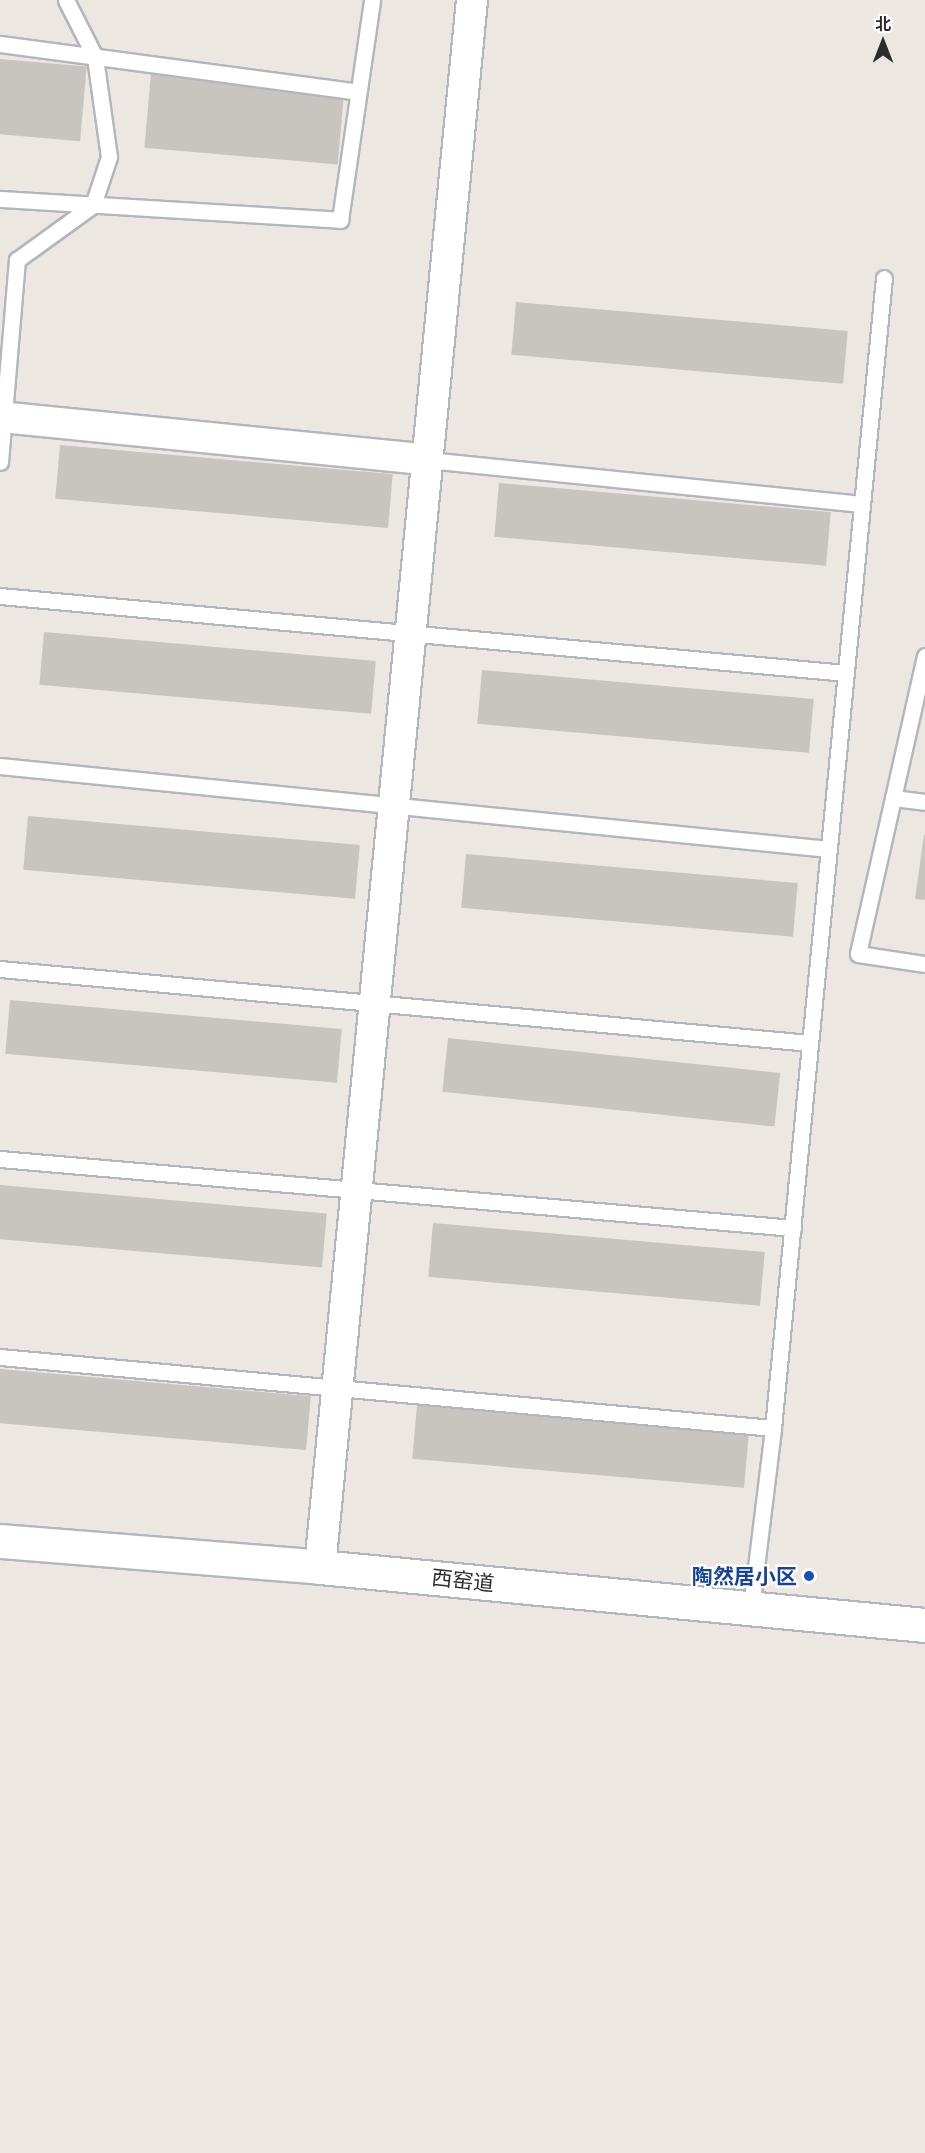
<!DOCTYPE html>
<html>
<head>
<meta charset="utf-8">
<style>
  body { margin:0 }
  #map { position:relative; width:925px; height:2153px; overflow:hidden; background:#ece7e0; font-family:Barlow,"Noto Sans SC",sans-serif }
  div>[style] { position:absolute }
  .building>* { inset:0; background:#c8c5be; transform-origin:0 0 }
  .roads { filter:drop-shadow(2px 0 #b3b6be) drop-shadow(-2px 0 #b3b6be) drop-shadow(0 2px #b3b6be) drop-shadow(0 -2px #b3b6be) }
  .service>* { height:15px; margin:-7.5px; padding:0 7.5px; transform-origin:7.5px; border-radius:7.5px; background:#fff }
  .minor>* { height:30px; margin:-15px; padding:0 15px; transform-origin:15px; border-radius:15px; background:#fff }
  .tertiary>* { height:33px; margin:-16.5px; padding:0 16.5px; transform-origin:16.5px; border-radius:16.5px; background:#fff }
  .dots>* { width:16px; height:16px; translate:-50% -50%; box-sizing:border-box; border:3px solid #fff; border-radius:50% }
  span { translate:-50% -50%; white-space:nowrap; text-align:center; line-height:1.15; -webkit-text-stroke:4.5px #fff; paint-order:stroke }
  .transit-label { font-size:21px; color:#164399; font-weight:700 }
  .right { translate:-100% -50%; text-align:right }
  .street-label { font-size:21px; color:#2c2c2c }
  .north { position:absolute; left:853px; top:12px; width:60px; height:60px; -webkit-text-stroke:4px #fff; paint-order:stroke; rotate:0deg; font-size:16px; font-weight:700; line-height:24px; text-align:center; color:#2c2c2c }
  .north::after { content:''; display:block; margin:auto; width:21px; height:27px; background:#2c2c2c; clip-path:polygon(50% 0,100% 100%,50% 72%,0 100%) }
</style>
</head>
<body>
<div id="map">
  <div class="building">
    <i style="left:0;top:59px;width:87px;height:75px;rotate:5deg"></i>
    <i style="left:151px;top:73px;width:194px;height:75px;rotate:5deg"></i>
    <i style="left:516px;top:302px;width:333px;height:53px;rotate:5deg"></i>
    <i style="left:60px;top:445px;width:334px;height:54px;rotate:5deg"></i>
    <i style="left:499px;top:483px;width:333px;height:54px;rotate:5deg"></i>
    <i style="left:44px;top:632px;width:333px;height:53px;rotate:5deg"></i>
    <i style="left:482px;top:670px;width:333px;height:54px;rotate:5deg"></i>
    <i style="left:28px;top:816px;width:333px;height:54px;rotate:5deg"></i>
    <i style="clip-path:polygon(924px 835px,925px 835px,925px 900px,915px 899px)"></i>
    <i style="left:466px;top:854px;width:333px;height:54px;rotate:5deg"></i>
    <i style="left:10px;top:1000px;width:333px;height:54px;rotate:5deg"></i>
    <i style="left:448px;top:1038px;width:334px;height:54px;rotate:6deg"></i>
    <i style="left:0;top:1185px;width:328px;height:54px;rotate:5deg"></i>
    <i style="left:433px;top:1223px;width:333px;height:54px;rotate:5deg"></i>
    <i style="left:0;top:1369px;width:312px;height:54px;rotate:5deg"></i>
    <i style="left:417px;top:1405px;width:333px;height:54px;rotate:5deg"></i>
  </div>
  <div class="roads">
    <div class="service">
      <i style="left:0;top:44px;width:361px;rotate:7.6deg"></i>
      <i style="left:0;top:199px;width:341px;rotate:3.5deg"></i>
      <i style="left:340px;top:220px;width:222px;rotate:-81.7deg"></i>
      <i style="left:428px;top:460px;width:436px;rotate:5.8deg"></i>
      <i style="left:0;top:462px;width:203px;rotate:-85.2deg"></i>
      <i style="left:17px;top:260px;width:94px;rotate:-35.9deg"></i>
      <i style="left:93px;top:205px;width:51px;rotate:-71.6deg"></i>
      <i style="left:109px;top:157px;width:101px;rotate:-98deg"></i>
      <i style="left:95px;top:57px;width:64px;rotate:-117deg"></i>
      <i style="left:0;top:596px;width:849px;rotate:5.2deg"></i>
      <i style="left:925px;top:656px;width:305px;rotate:102.7deg"></i>
      <i style="left:858px;top:954px;width:68px;rotate:8.5deg"></i>
      <i style="left:0;top:766px;width:833px;rotate:5.72deg"></i>
      <i style="left:893px;top:798px;width:32px;rotate:7deg"></i>
      <i style="left:0;top:969px;width:813px;rotate:5.22deg"></i>
      <i style="left:0;top:1159px;width:796px;rotate:4.97deg"></i>
      <i style="left:0;top:1357px;width:776px;rotate:5.25deg"></i>
      <i style="left:751px;top:1608px;width:181px;rotate:-83deg"></i>
      <i style="left:773px;top:1428px;width:1155px;rotate:-84.49deg"></i>
    </div>
    <div class="minor">
      <i style="left:0;top:417px;width:430px;rotate:5.7deg"></i>
      <i style="left:320px;top:1567px;width:1574px;rotate:-84.46deg"></i>
    </div>
    <div class="tertiary">
      <i style="left:0;top:1541px;width:321px;rotate:4.6deg"></i>
      <i style="left:320px;top:1567px;width:608px;rotate:5.48deg"></i>
    </div>
  </div>
  <div class="dots">
    <i style="left:809px;top:1576px;background:#1a4fb4"></i>
  </div>
  <div class="transit-label">
    <span class="right" style="left:797px;top:1576px">陶然居小区</span>
  </div>
  <div class="street-label">
    <span style="left:463px;top:1580px;rotate:6deg">西窑道</span>
  </div>
  <div class="north">北</div>
</div>
</body>
</html>
